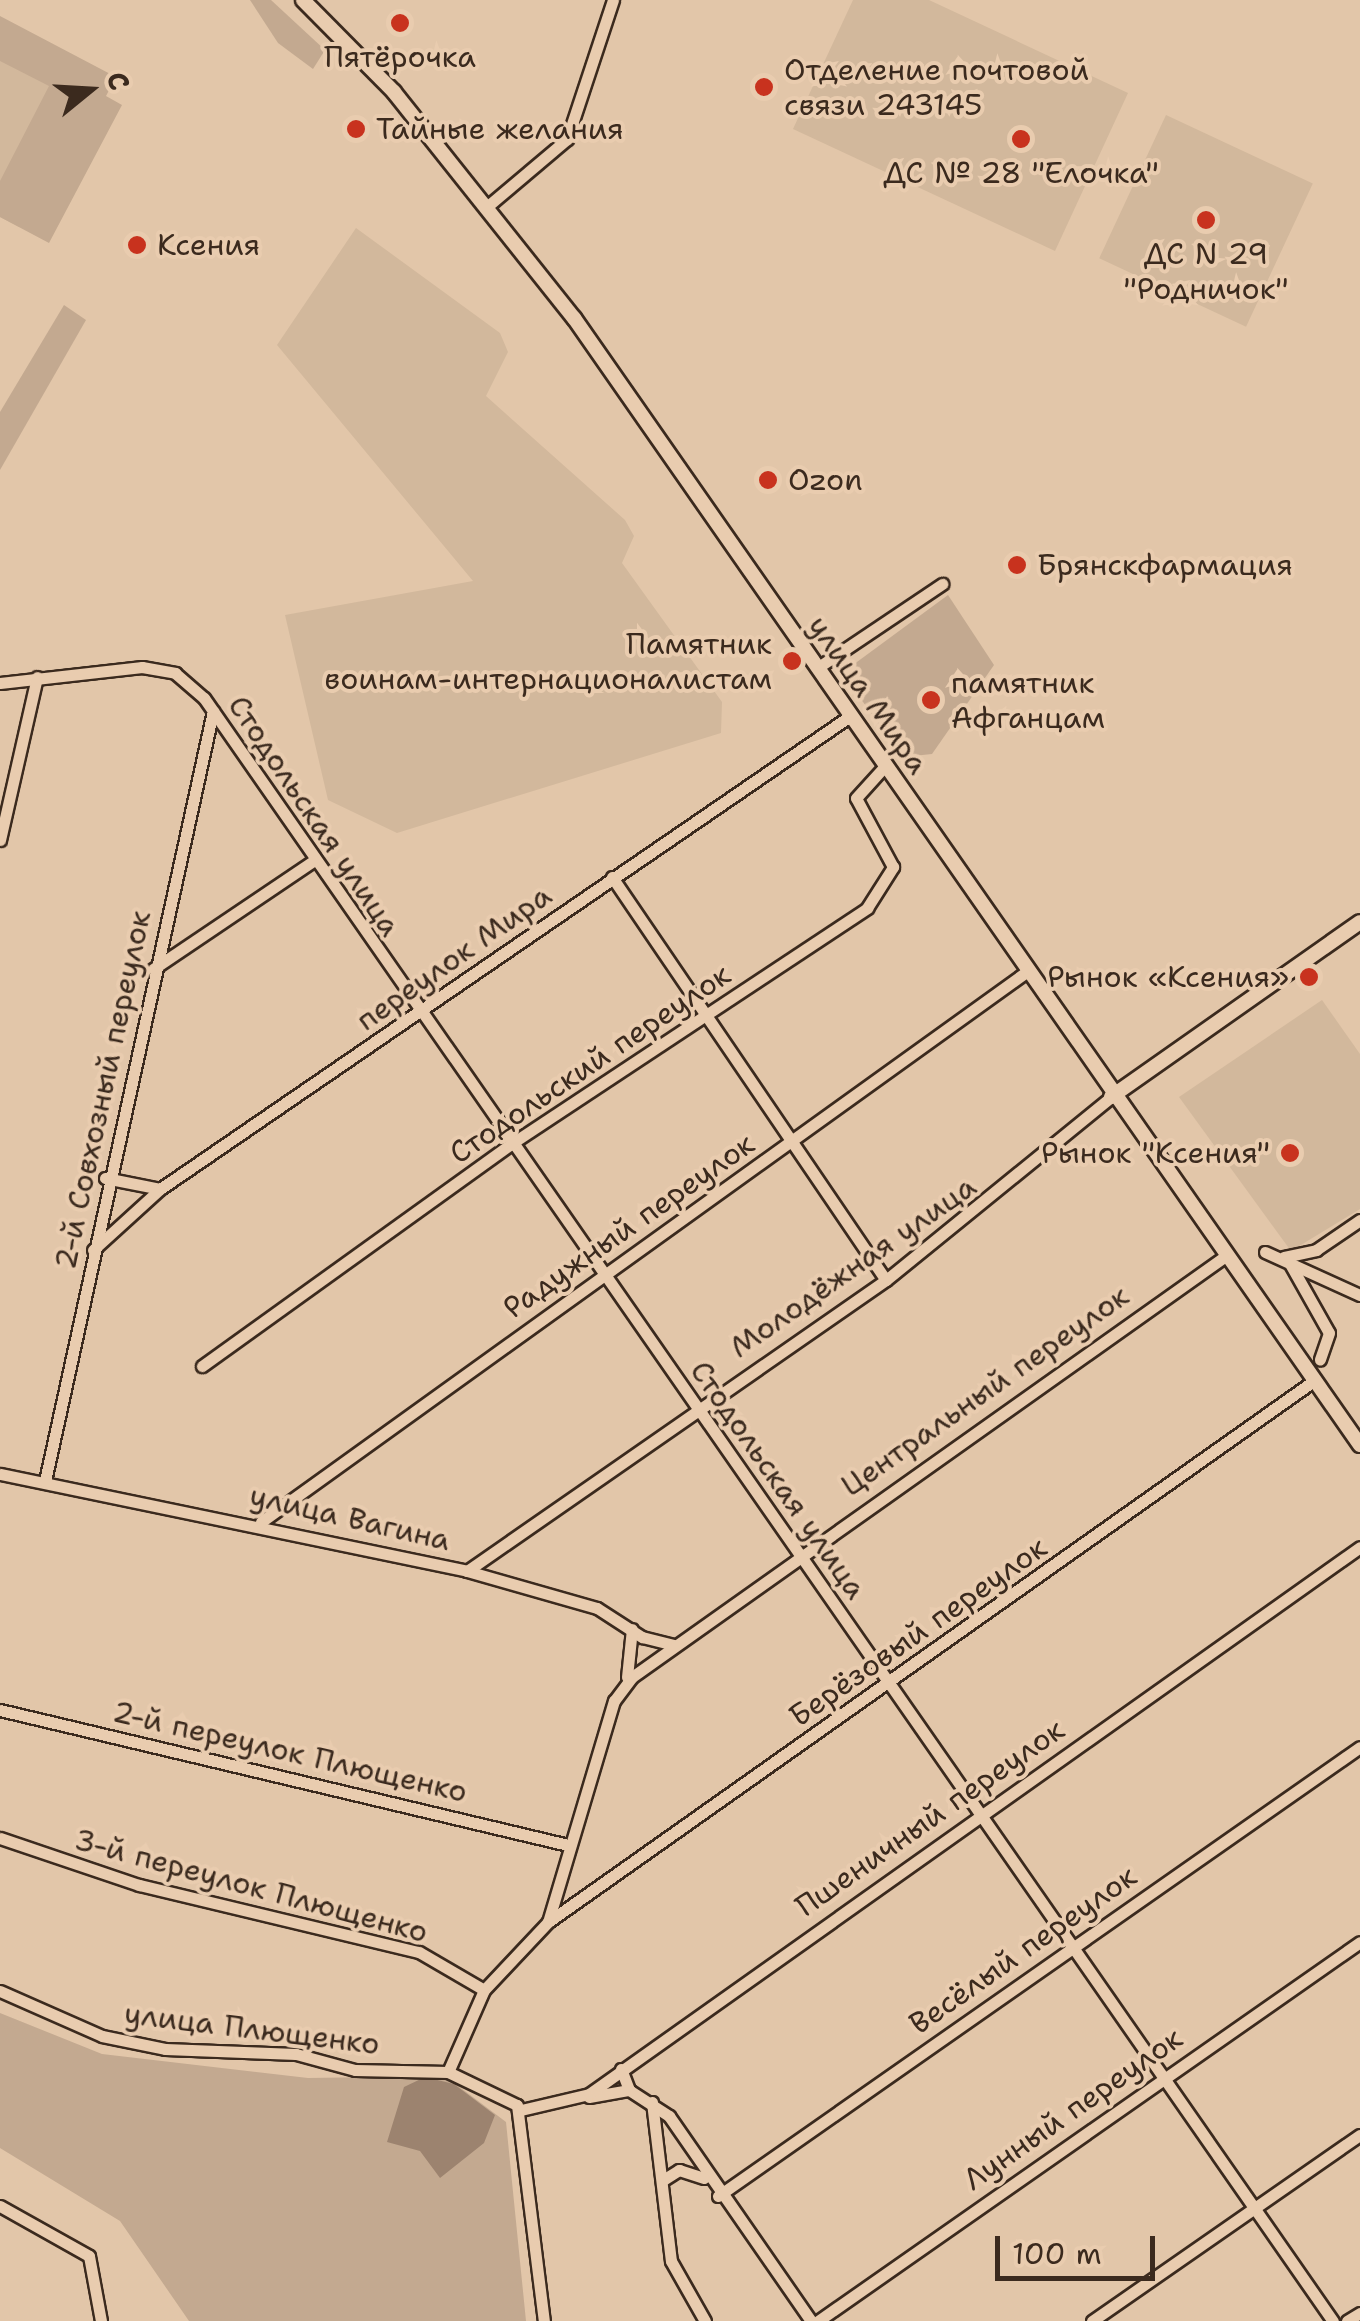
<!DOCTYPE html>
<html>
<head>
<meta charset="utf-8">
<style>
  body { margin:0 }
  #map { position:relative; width:1360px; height:2321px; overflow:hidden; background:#e2c6a9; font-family:"Shantell Sans",sans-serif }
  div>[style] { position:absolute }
  .built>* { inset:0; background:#d2b89c; transform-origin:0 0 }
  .green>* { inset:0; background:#c3a990 }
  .water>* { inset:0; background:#9c836f }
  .roads { filter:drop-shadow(2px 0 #3b2a1e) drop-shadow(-2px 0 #3b2a1e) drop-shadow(0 2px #3b2a1e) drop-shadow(0 -2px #3b2a1e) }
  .minor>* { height:11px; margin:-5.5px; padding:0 5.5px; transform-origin:5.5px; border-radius:5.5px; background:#e9ccaf }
  .major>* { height:14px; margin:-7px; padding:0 7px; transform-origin:7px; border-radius:7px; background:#e9ccaf }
  .dots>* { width:28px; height:28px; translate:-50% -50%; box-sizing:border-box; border:5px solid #e9ccaf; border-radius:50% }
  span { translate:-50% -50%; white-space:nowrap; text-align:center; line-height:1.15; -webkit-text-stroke:8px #e9ccaf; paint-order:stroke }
  .poi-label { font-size:30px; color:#3b2a1e }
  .left { translate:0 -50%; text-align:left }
  .right { translate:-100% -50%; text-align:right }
  .street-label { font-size:30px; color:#3b2a1e }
  .north { position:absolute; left:40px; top:40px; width:100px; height:100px; -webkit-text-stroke:8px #e9ccaf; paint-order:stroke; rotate:72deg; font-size:28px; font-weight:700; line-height:40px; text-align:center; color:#3b2a1e }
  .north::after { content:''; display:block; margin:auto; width:35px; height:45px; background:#3b2a1e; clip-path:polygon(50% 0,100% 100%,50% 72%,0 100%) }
  .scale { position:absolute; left:995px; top:2236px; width:160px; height:45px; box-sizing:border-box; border:5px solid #3b2a1e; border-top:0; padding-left:12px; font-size:30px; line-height:35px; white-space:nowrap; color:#3b2a1e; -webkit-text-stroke:8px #e9ccaf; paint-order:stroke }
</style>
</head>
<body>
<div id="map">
  <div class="built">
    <i style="clip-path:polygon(853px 0,929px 0,1128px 93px,1055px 251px,793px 129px)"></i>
    <i style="clip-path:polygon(0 40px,85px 86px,19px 227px,0 217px)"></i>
    <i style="left:1166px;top:115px;width:162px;height:158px;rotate:25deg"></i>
    <i style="clip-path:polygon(356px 228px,500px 333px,508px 352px,486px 396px,625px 520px,634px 536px,622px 563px,722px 702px,721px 733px,397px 833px,328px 800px,285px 615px,473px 581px,277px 345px)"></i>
    <i style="clip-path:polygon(1322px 1000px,1360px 1054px,1360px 1209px,1291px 1251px,1179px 1097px)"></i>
  </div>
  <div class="green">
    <i style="clip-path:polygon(250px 0,271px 0,325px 50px,313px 69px,278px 43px)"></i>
    <i style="clip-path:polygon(0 16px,116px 77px,106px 96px,122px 105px,49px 243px,0 217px,0 181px,49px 86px,0 61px)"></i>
    <i style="clip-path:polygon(64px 305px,86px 320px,0 470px,0 412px)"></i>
    <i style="clip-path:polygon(948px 595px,994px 665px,932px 754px,903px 757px,842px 673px)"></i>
    <i style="clip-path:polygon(0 2013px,102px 2054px,308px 2078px,445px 2076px,506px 2122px,526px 2321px,189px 2321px,120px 2221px,0 2148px)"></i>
  </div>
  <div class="water">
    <i style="clip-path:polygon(425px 2077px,454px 2084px,495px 2115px,484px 2143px,440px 2178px,420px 2151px,387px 2142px,404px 2087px)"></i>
  </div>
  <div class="roads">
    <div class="minor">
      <i style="left:489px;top:205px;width:102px;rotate:-40.2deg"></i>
      <i style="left:567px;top:139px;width:146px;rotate:-71.7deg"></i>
      <i style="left:817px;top:668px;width:151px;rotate:-33.9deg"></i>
      <i style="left:0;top:683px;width:143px;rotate:-6.4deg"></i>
      <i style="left:142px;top:667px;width:34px;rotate:10deg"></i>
      <i style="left:175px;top:673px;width:38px;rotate:41deg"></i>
      <i style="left:204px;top:698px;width:1977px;rotate:55.18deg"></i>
      <i style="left:0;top:840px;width:167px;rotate:-77.2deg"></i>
      <i style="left:612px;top:877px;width:487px;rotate:55.8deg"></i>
      <i style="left:153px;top:969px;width:193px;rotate:-34deg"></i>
      <i style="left:105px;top:1178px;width:56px;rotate:11.3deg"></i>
      <i style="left:93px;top:1250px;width:91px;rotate:-42.3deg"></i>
      <i style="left:160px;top:1189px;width:837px;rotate:-34.43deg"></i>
      <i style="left:1265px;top:1252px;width:104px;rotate:24.4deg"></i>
      <i style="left:1284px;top:1257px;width:33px;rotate:-12deg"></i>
      <i style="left:1316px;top:1250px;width:53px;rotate:-34.3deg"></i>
      <i style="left:1289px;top:1262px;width:81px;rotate:60.6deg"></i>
      <i style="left:1329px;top:1333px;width:28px;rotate:109deg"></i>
      <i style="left:202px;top:1366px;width:380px;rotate:-35.7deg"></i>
      <i style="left:511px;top:1144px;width:427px;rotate:-33.5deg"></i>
      <i style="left:867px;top:908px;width:49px;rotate:-57.6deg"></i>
      <i style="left:893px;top:867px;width:78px;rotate:-118.2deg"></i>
      <i style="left:856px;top:798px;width:43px;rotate:-47.8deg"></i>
      <i style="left:0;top:1474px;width:477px;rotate:11.7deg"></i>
      <i style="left:467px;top:1571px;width:135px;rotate:15.9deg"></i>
      <i style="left:597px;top:1608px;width:54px;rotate:32.8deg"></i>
      <i style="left:642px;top:1637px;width:33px;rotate:14deg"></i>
      <i style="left:45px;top:1481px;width:788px;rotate:-77.69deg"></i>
      <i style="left:261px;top:1522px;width:942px;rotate:-35.71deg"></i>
      <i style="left:467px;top:1571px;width:510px;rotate:-34.78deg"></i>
      <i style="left:886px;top:1280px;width:290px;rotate:-39.1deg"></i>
      <i style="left:627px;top:1677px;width:48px;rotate:-84.1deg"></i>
      <i style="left:0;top:1710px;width:584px;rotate:13.37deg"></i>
      <i style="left:0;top:1838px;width:147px;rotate:18.7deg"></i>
      <i style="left:139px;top:1885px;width:288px;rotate:13.5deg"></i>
      <i style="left:419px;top:1952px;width:75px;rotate:30.3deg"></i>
      <i style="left:548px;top:1922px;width:939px;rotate:-35.25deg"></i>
      <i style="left:0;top:1991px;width:111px;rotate:23.8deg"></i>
      <i style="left:102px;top:2036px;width:64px;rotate:11.7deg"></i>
      <i style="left:165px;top:2049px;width:131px;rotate:2.2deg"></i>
      <i style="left:296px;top:2054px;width:61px;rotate:15.2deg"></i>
      <i style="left:355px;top:2070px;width:93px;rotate:1.2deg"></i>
      <i style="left:448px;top:2072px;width:76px;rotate:25.6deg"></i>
      <i style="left:517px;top:2105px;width:218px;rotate:82.9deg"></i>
      <i style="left:621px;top:2069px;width:22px;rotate:69deg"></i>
      <i style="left:629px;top:2090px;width:48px;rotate:33deg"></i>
      <i style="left:669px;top:2116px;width:249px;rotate:55.3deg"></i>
      <i style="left:448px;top:2072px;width:90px;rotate:-66.3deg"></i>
      <i style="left:484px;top:1990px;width:93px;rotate:-46.7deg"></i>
      <i style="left:548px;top:1922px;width:231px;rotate:-73.4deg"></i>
      <i style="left:614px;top:1701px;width:30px;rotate:-53deg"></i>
      <i style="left:632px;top:1677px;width:729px;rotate:-35.35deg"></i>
      <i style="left:589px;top:2097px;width:41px;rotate:-9.9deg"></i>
      <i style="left:652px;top:2102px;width:160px;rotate:83.2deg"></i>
      <i style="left:671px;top:2261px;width:69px;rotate:60.5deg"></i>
      <i style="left:521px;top:2110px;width:70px;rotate:-13.2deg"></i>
      <i style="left:589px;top:2094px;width:945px;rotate:-35.35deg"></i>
      <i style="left:663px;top:2180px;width:19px;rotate:-32deg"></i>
      <i style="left:679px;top:2170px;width:26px;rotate:18deg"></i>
      <i style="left:718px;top:2196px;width:783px;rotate:-34.97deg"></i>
      <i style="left:0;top:2206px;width:102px;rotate:29.3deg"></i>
      <i style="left:89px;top:2256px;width:66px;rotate:79.5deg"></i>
      <i style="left:818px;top:2321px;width:661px;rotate:-34.96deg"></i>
      <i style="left:1092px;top:2321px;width:326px;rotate:-34.8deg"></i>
      <i style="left:1347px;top:2321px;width:15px;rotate:-32deg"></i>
    </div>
    <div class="major">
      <i style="left:303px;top:0;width:129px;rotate:45.3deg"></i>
      <i style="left:394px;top:92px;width:289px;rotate:51.5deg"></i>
      <i style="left:574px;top:318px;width:1374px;rotate:55.11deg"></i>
      <i style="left:1111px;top:1097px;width:304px;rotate:-35.1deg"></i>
    </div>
  </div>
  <div class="dots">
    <i style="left:400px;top:23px;background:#c8321e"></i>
    <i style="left:764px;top:87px;background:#c8321e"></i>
    <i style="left:356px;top:129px;background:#c8321e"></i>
    <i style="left:1021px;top:139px;background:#c8321e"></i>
    <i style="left:1206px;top:220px;background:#c8321e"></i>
    <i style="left:137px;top:245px;background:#c8321e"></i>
    <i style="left:768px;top:480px;background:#c8321e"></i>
    <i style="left:1017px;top:565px;background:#c8321e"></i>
    <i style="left:792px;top:661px;background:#c8321e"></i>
    <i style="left:931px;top:700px;background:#c8321e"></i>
    <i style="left:1309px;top:977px;background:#c8321e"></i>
    <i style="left:1290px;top:1153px;background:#c8321e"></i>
  </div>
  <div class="poi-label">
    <span style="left:400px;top:57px">Пятёрочка</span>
    <span class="left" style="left:784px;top:87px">Отделение почтовой<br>связи 243145</span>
    <span class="left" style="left:376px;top:129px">Тайные желания</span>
    <span style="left:1021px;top:173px">ДС № 28 "Елочка"</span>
    <span class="left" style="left:157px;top:245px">Ксения</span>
    <span style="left:1206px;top:271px">ДС N 29<br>"Родничок"</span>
    <span class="left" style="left:788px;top:480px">Ozon</span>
    <span class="left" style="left:1037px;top:565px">Брянскфармация</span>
    <span class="right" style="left:772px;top:661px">Памятник<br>воинам‐интернационалистам</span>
    <span class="left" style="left:951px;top:700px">памятник<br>Афганцам</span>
    <span class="right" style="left:1289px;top:977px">Рынок «Ксения»</span>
    <span class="right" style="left:1270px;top:1153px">Рынок "Ксения"</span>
  </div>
  <div class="street-label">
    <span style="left:868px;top:695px;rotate:55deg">улица Мира</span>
    <span style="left:314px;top:816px;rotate:56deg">Стодольская улица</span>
    <span style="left:454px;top:958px;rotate:-35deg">переулок Мира</span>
    <span style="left:590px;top:1064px;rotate:-34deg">Стодольский переулок</span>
    <span style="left:103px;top:1090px;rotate:-78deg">2-й Совхозный переулок</span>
    <span style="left:629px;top:1226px;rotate:-35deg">Радужный переулок</span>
    <span style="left:853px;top:1267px;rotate:-35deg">Молодёжная улица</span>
    <span style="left:985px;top:1391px;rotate:-35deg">Центральный переулок</span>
    <span style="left:778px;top:1480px;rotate:55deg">Стодольская улица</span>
    <span style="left:350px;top:1518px;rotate:13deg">улица Вагина</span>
    <span style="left:918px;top:1632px;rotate:-35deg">Берёзовый переулок</span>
    <span style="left:290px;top:1752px;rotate:13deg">2-й переулок Плющенко</span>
    <span style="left:930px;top:1818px;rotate:-35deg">Пшеничный переулок</span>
    <span style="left:251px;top:1886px;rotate:15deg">3-й переулок Плющенко</span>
    <span style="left:1023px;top:1950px;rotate:-35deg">Весёлый переулок</span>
    <span style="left:252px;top:2029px;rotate:7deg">улица Плющенко</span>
    <span style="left:1073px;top:2109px;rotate:-35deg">Лунный переулок</span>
  </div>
  <div class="north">С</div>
  <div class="scale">100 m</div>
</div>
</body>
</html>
